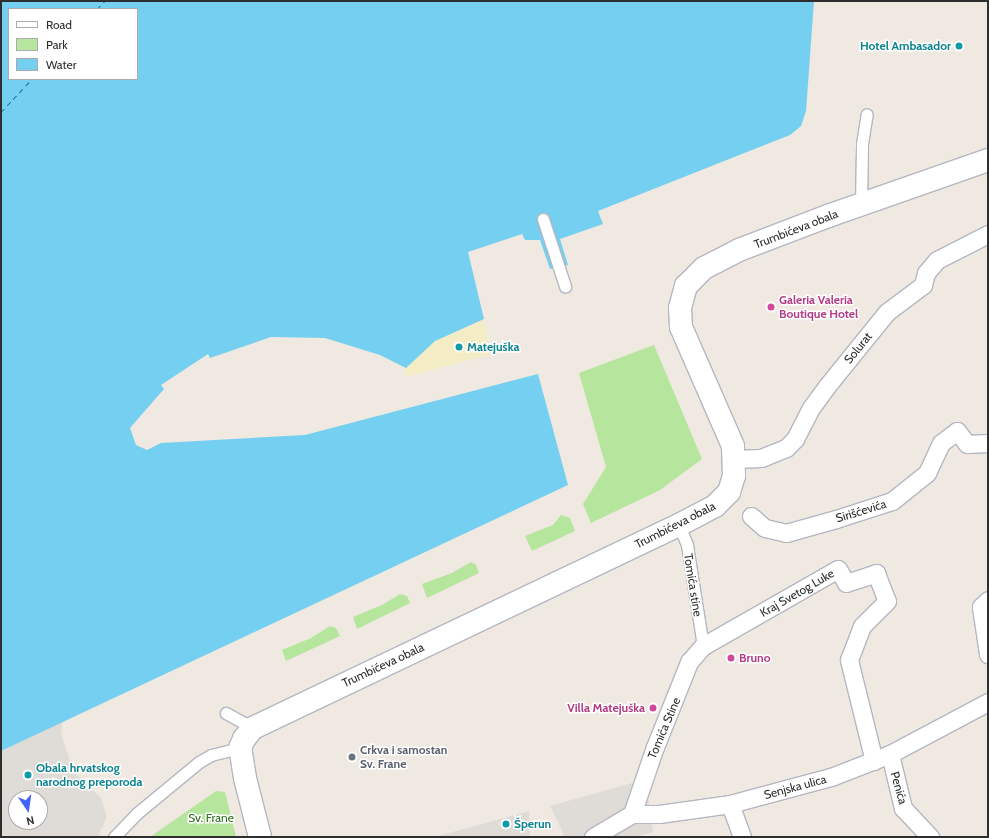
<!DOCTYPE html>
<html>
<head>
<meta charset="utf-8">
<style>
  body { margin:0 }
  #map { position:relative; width:989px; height:838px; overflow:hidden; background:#efe9e1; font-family:Cabin,sans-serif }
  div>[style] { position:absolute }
  .green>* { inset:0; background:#b6e59e }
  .sand>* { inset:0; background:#f3ecc5 }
  .plaza>* { inset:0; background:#dfdcd8 }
  .water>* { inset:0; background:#75cff0 }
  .ferry>* { height:1px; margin-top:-0.5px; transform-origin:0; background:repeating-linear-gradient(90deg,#0d6fa3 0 5px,transparent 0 9px) }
  .roads { filter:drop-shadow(1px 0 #b4b7c1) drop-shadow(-1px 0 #b4b7c1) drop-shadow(0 1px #b4b7c1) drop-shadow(0 -1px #b4b7c1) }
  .service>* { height:11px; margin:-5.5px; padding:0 5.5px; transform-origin:5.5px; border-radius:5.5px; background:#fff }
  .pedestrian>* { height:17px; margin:-8.5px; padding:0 8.5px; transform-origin:8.5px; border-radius:8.5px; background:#fff }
  .minor>* { height:22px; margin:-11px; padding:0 11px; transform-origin:11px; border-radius:11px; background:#fff }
  .dots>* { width:11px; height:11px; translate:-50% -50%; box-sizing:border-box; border:2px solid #fff; border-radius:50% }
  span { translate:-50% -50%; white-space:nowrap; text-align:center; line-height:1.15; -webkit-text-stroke:3px #fff; paint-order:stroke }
  .culture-label { font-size:12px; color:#0d838f; font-weight:700 }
  .right { translate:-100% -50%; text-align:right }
  .left { translate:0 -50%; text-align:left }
  .street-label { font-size:12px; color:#2e2e2e }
  .hotel-label { font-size:12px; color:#b23c85; font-weight:700 }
  .worship-label { font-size:12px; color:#5b616d; font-weight:700 }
  .park-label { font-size:12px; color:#2c6e1b }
  .frame { position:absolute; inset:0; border:2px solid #2e2e2e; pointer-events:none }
  .legend { position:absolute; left:8px; top:8px; width:130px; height:72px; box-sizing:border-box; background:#fff; border:1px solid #ababab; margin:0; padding:5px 7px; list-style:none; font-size:12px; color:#2e2e2e }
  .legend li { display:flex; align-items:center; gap:8px; height:20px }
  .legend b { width:20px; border:1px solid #ababab }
  .north { position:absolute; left:8px; top:790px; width:40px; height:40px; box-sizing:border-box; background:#fff; border:1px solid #ababab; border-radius:50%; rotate:167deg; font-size:11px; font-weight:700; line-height:16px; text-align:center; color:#2e2e2e }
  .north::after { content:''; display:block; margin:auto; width:14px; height:18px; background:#4264fb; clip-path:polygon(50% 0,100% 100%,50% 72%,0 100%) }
</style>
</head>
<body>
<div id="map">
  <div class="green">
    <i style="clip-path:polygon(654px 345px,702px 459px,660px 490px,591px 523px,583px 504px,606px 467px,579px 373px)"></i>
    <i style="clip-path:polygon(561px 515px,570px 518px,575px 531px,532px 551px,525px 536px,553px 525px)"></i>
    <i style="clip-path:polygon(471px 562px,476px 565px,479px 573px,427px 598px,422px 584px,452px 573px)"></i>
    <i style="clip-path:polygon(400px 594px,407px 596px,410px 603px,357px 629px,353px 617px,382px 605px)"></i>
    <i style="clip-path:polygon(330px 626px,336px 628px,340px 636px,286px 661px,282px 650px,311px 638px)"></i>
    <i style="clip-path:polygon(216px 791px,225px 792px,236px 837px,150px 837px)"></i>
  </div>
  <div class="sand">
    <i style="clip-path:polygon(484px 319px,491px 354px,405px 377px,406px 368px,435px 341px)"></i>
  </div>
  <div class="plaza">
    <i style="clip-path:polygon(evenodd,63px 720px,61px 734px,74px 772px,101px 798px,107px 817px,98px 837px,1px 837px,1px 751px,63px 720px,16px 798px,40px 798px,40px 822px,16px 822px,16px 798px)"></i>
    <i style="clip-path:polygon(646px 782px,653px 832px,637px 837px,565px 837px,550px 806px,632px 783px)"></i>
    <i style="clip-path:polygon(529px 811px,530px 837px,434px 837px,445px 834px)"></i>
  </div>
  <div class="water">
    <i style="clip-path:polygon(evenodd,1px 1px,814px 1px,806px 111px,801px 126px,790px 135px,598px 211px,603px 224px,560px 239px,568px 265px,550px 269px,540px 240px,525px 240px,522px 234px,468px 252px,484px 319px,435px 341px,406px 368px,380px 355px,325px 338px,271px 337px,210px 358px,208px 354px,161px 385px,164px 389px,130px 428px,136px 445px,147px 450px,161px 443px,305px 435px,538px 374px,568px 485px,1px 751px,1px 1px,9px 9px,137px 9px,137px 79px,9px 79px,9px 9px)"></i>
  </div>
  <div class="ferry">
    <i style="left:97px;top:9px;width:11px;rotate:-45deg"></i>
    <i style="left:1px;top:112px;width:45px;rotate:-46.8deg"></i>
  </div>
  <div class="roads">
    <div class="service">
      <i style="left:861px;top:204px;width:60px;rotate:-89deg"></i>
      <i style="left:862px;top:144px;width:30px;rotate:-81deg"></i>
      <i style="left:543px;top:219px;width:71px;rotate:71.8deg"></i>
      <i style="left:679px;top:525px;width:22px;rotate:68deg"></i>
      <i style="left:687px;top:545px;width:102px;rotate:81deg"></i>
      <i style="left:226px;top:713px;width:31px;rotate:29deg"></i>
      <i style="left:114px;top:837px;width:32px;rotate:-46deg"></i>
      <i style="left:136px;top:814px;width:82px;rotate:-39.5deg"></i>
      <i style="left:199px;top:762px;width:14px;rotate:-30deg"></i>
      <i style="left:211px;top:755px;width:30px;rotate:-14deg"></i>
    </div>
    <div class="pedestrian">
      <i style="left:734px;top:459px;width:27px;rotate:-2deg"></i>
      <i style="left:761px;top:458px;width:27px;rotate:-22deg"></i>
      <i style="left:786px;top:448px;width:13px;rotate:-45deg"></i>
      <i style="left:795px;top:439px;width:35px;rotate:-63deg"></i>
      <i style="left:811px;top:408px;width:27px;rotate:-54deg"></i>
      <i style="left:827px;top:386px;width:95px;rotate:-51deg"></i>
      <i style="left:887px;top:312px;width:45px;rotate:-36.9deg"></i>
      <i style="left:923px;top:285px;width:12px;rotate:-76deg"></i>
      <i style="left:926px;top:273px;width:17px;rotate:-50deg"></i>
      <i style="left:937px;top:260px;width:57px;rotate:-27deg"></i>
      <i style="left:751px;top:516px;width:18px;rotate:41deg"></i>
      <i style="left:765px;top:528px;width:22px;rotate:13deg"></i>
      <i style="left:786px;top:533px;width:52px;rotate:-15.6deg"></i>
      <i style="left:836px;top:519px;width:59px;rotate:-17.8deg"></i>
      <i style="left:892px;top:501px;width:45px;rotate:-38.7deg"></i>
      <i style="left:927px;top:473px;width:33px;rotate:-65deg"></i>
      <i style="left:941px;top:443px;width:20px;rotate:-37deg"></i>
      <i style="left:957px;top:431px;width:16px;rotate:52deg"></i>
      <i style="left:967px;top:444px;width:21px;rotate:-3deg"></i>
      <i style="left:988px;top:600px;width:10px;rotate:135deg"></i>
      <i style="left:981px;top:607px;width:48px;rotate:81.5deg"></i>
      <i style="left:890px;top:754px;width:56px;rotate:76.5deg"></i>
      <i style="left:903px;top:808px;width:40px;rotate:47deg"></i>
      <i style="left:730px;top:804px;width:35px;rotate:70deg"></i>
      <i style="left:632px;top:814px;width:71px;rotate:-71.1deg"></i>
      <i style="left:655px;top:747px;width:92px;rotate:-68.2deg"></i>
      <i style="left:689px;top:662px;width:21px;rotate:-49deg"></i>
      <i style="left:703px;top:646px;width:155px;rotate:-29.7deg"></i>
      <i style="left:838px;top:569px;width:16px;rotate:60deg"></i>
      <i style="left:846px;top:583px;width:32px;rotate:-18deg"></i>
      <i style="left:876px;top:573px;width:30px;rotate:69deg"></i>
      <i style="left:887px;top:601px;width:35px;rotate:135deg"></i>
      <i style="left:862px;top:626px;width:36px;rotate:111deg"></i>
      <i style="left:849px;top:660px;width:104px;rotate:76.1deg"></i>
      <i style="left:593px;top:837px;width:45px;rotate:-30.5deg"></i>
      <i style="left:632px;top:814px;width:27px"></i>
      <i style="left:659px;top:814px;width:72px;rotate:-8deg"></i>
      <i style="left:730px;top:804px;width:105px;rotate:-15deg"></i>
      <i style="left:831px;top:777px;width:63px;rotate:-21.3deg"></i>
      <i style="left:890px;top:754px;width:111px;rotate:-28deg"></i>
    </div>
    <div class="minor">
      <i style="left:260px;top:837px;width:61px;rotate:-104.3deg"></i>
      <i style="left:245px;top:778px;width:30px;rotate:-99deg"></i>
      <i style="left:240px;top:748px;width:10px;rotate:-66deg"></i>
      <i style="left:244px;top:739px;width:14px;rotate:-51deg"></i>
      <i style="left:253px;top:728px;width:472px;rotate:-25.5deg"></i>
      <i style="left:679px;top:525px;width:41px;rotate:-27.8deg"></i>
      <i style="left:715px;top:506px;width:20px;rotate:-45deg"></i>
      <i style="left:729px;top:492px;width:17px;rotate:-73deg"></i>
      <i style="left:734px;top:476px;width:30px;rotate:-92deg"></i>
      <i style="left:733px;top:446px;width:130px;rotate:-113.6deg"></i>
      <i style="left:681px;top:327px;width:19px;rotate:-93deg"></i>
      <i style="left:680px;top:308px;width:23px;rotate:-75deg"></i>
      <i style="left:686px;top:286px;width:25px;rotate:-45deg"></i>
      <i style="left:704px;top:268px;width:39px;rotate:-27deg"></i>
      <i style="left:739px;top:250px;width:95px;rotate:-20.9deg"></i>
      <i style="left:828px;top:216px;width:170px;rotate:-19.3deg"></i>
    </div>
  </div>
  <div class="dots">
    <i style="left:959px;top:46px;background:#0f9aa8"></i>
    <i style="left:771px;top:307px;background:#d1479c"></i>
    <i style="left:459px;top:347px;background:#0f9aa8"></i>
    <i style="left:731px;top:658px;background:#d1479c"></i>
    <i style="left:653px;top:708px;background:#d1479c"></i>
    <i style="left:352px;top:757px;background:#6b7280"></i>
    <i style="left:28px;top:775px;background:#0f9aa8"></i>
    <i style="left:506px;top:824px;background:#0f9aa8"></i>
  </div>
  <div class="culture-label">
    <span class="right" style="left:951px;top:46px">Hotel Ambasador</span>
    <span class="left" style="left:467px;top:347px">Matejuška</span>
    <span class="left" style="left:36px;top:775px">Obala hrvatskog<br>narodnog preporoda</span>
    <span class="left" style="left:514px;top:824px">Šperun</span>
  </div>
  <div class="street-label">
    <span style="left:796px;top:229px;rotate:-21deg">Trumbićeva obala</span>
    <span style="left:858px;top:348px;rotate:-51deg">Solurat</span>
    <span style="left:861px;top:511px;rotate:-17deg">Sirišćevića</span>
    <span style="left:675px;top:525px;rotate:-27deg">Trumbićeva obala</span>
    <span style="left:693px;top:585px;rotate:81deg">Tomića stine</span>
    <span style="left:797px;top:593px;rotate:-30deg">Kraj Svetog Luke</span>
    <span style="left:383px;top:665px;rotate:-25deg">Trumbićeva obala</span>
    <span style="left:664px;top:728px;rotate:-67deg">Tomića Stine</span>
    <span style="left:795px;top:787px;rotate:-15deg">Senjska ulica</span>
    <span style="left:899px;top:788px;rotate:74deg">Penića</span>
  </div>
  <div class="hotel-label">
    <span class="left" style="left:779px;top:307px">Galeria Valeria<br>Boutique Hotel</span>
    <span class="left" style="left:739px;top:658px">Bruno</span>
    <span class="right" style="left:645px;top:708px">Villa Matejuška</span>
  </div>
  <div class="worship-label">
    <span class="left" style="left:360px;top:757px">Crkva i samostan<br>Sv. Frane</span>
  </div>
  <div class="park-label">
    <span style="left:211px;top:818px">Sv. Frane</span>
  </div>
  <div class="frame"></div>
  <ul class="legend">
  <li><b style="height:5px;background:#fff"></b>Road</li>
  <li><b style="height:11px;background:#b6e59e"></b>Park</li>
  <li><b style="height:11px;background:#75cff0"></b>Water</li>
  </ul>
  <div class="north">N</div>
</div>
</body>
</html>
